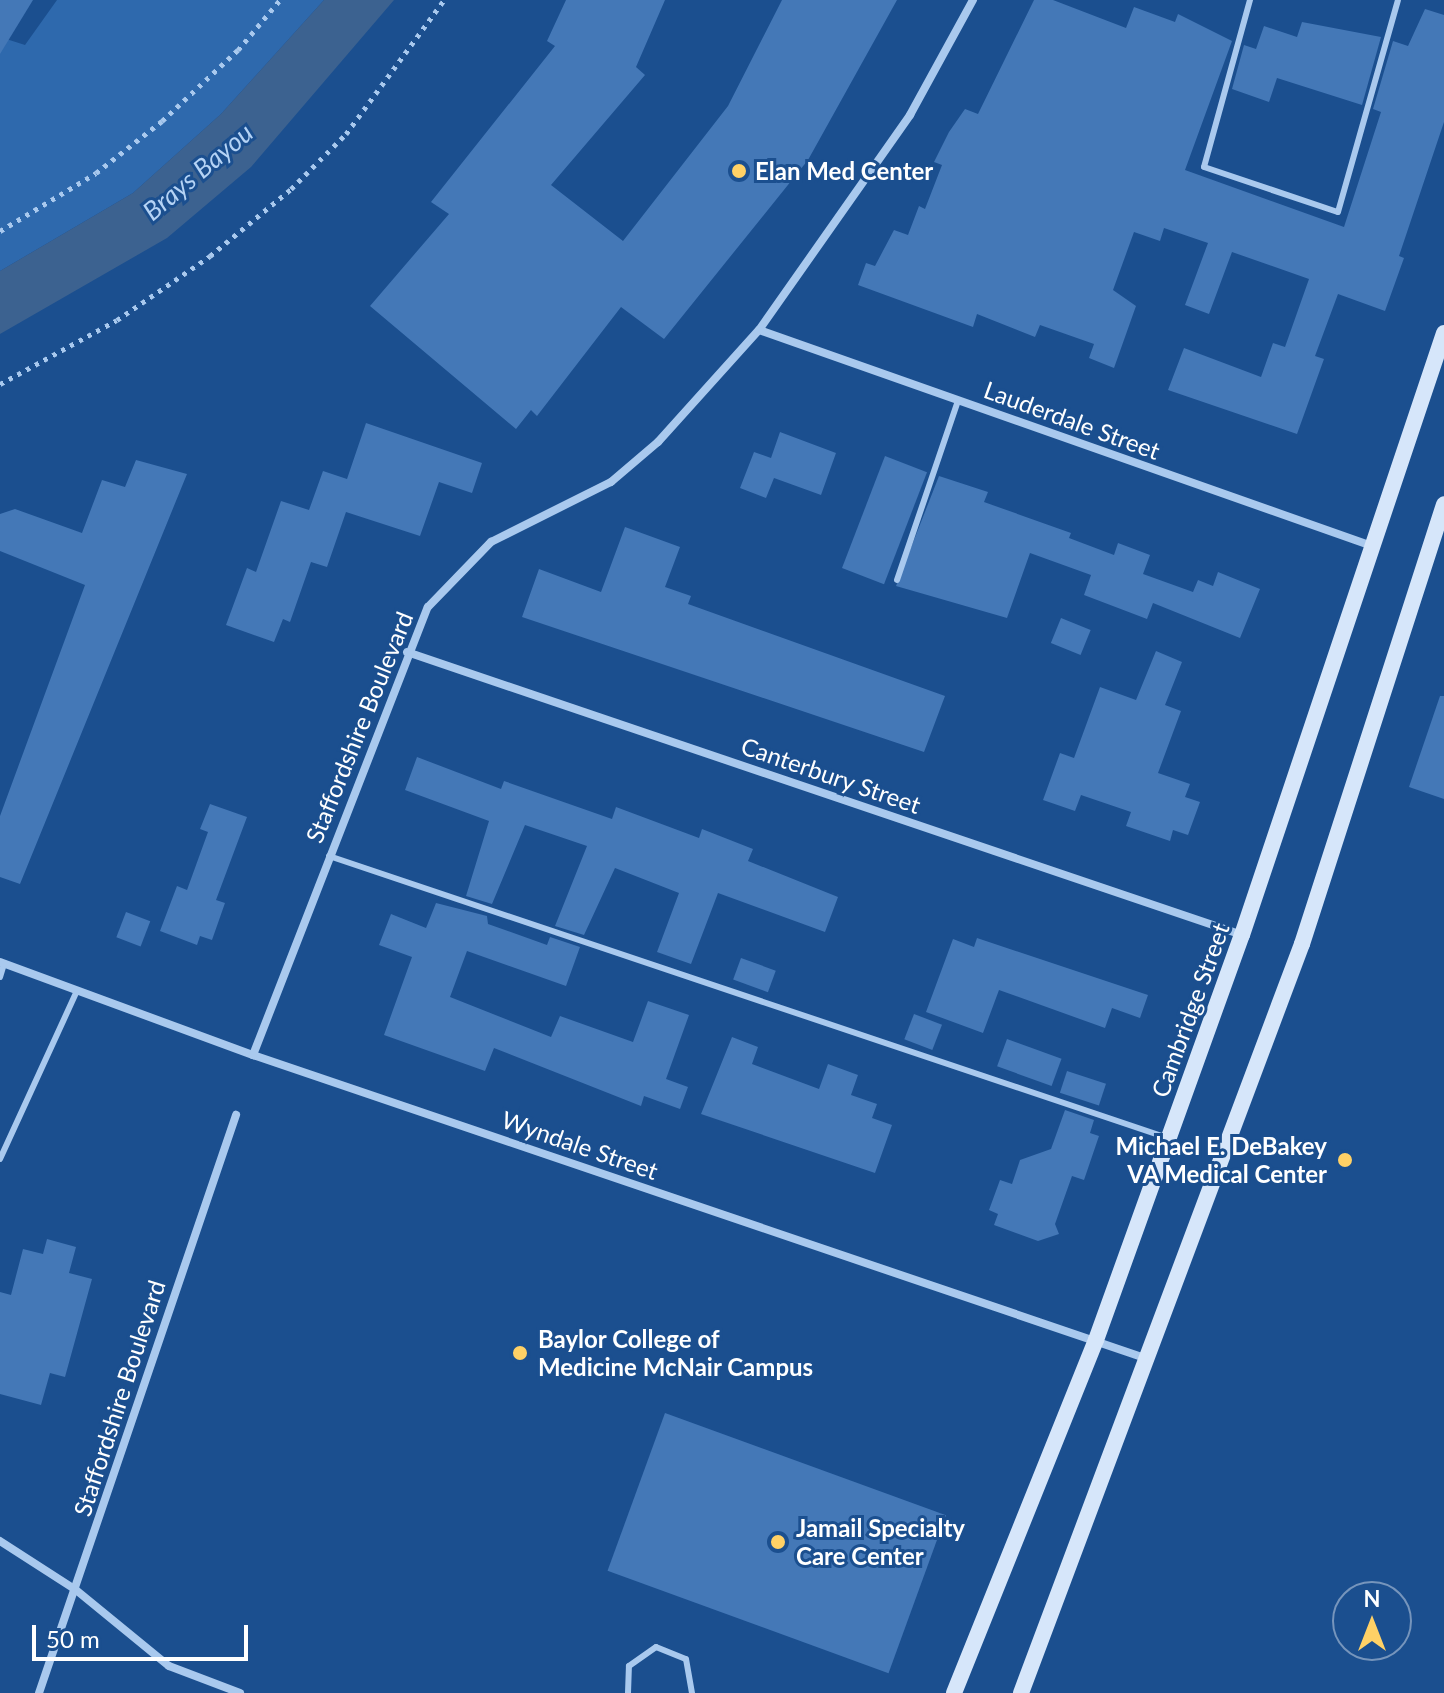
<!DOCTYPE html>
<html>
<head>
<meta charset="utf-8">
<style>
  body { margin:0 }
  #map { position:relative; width:1444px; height:1693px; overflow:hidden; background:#1b4f8f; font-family:Lato,sans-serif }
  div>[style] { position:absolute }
  .green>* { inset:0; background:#2e69ad }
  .water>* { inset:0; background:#3c6290 }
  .building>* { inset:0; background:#4478b7; transform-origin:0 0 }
  .path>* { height:5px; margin-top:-2.5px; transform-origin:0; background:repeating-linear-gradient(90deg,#a9c9ee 0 4px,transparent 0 10px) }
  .lane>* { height:6px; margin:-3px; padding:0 3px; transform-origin:3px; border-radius:3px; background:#a9c9ee }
  .street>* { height:8px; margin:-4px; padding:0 4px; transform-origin:4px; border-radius:4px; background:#a9c9ee }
  .secondary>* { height:16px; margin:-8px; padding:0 8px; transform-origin:8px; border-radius:8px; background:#d6e6fa }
  .dots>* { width:22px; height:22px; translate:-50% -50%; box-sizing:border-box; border:4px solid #1b4f8f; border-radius:50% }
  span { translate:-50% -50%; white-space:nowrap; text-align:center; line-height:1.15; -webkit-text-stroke:6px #1b4f8f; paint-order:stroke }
  .poi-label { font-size:24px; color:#fff; font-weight:700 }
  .left { translate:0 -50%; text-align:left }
  .right { translate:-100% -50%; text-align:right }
  .street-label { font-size:24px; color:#fff }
  .water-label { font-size:26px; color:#b5d3f5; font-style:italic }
  .north { position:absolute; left:1332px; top:1581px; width:80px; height:80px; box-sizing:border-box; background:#1b4f8f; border:2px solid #7695bc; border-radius:50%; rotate:0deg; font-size:22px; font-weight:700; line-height:32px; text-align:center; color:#fff }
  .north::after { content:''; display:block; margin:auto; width:28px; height:36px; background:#ffd166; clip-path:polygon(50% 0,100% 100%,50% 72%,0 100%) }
  .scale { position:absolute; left:32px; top:1625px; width:216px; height:36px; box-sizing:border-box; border:4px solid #fff; border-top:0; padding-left:10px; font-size:24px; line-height:28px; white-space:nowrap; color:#fff; -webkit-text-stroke:6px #1b4f8f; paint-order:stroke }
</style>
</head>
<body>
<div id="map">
  <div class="green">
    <i style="clip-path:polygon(57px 0,324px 0,221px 114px,133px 193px,0 271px,0 37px,25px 45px)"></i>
  </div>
  <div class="water">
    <i style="clip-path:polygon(324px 0,394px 0,251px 167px,167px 238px,0 334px,0 271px,133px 193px,221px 114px)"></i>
  </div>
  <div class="building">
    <i style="clip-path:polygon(0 0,33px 0,0 54px)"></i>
    <i style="clip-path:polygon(566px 0,665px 0,636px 67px,645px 75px,551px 185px,623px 241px,728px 106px,782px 0,897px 0,808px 160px,664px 339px,621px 307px,537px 416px,531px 410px,516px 429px,370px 306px,449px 214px,431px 202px,555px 46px,547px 41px)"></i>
    <i style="clip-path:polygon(1034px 0,1053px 0,1126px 28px,1134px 7px,1175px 22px,1178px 14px,1232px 41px,1185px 170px,1344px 227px,1381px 112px,1373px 109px,1393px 41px,1408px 46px,1425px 9px,1444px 15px,1444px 122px,1399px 256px,1404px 258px,1385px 311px,1338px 294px,1315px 356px,1324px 359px,1297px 434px,1168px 390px,1184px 348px,1261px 377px,1273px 343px,1285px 347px,1309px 279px,1232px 252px,1209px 314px,1185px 305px,1208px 243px,1164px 228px,1160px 241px,1134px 232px,1113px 290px,1136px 306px,1114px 368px,1089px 358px,1094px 344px,1040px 325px,1035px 337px,977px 314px,973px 327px,858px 285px,866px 263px,875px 266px,894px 230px,908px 235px,919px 206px,925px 209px,942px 165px,934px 162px,949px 132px,965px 109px,978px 114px)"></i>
    <i style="clip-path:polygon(1302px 22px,1381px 37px,1362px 105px,1277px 78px,1269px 102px,1232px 89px,1244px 45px,1256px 49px,1264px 26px,1297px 37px)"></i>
    <i style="clip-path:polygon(366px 423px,482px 463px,472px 493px,439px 482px,420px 536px,346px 512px,327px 567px,311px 562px,290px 622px,283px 619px,274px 642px,226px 625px,247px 568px,256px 572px,281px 501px,309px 510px,323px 471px,347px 479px)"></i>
    <i style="clip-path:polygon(780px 432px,836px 453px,821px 495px,774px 478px,766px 498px,740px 488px,754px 452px,771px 458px)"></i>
    <i style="left:885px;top:456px;width:45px;height:120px;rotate:21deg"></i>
    <i style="clip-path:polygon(136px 460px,187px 474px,20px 884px,0 877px,0 816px,85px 585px,0 551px,0 514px,15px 509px,82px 533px,102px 480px,125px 487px)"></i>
    <i style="clip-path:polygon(939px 476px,988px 492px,984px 502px,1071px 533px,1069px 538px,1114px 555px,1118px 543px,1150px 555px,1143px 574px,1193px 592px,1198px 580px,1213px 586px,1218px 572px,1260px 589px,1240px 638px,1153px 603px,1147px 619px,1084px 595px,1091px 575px,1030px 553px,1007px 618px,896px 586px)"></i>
    <i style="clip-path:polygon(625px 527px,680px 547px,665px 587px,691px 596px,688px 604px,945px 696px,924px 752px,522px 617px,539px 569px,601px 592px)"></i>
    <i style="left:1061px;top:618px;width:32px;height:27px;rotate:22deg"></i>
    <i style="clip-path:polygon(1156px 651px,1182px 662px,1165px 705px,1181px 711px,1158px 773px,1190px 784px,1185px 797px,1200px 802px,1188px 835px,1173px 830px,1170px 841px,1126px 826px,1131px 812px,1081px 795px,1075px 811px,1043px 800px,1060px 753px,1074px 758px,1100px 687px,1136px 700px)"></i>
    <i style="clip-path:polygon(1440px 696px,1444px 696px,1444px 799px,1409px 787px)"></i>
    <i style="clip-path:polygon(417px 757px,501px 789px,504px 781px,612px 819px,616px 807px,699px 838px,702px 829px,753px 849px,748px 861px,838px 897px,825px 932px,718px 893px,691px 964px,657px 952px,679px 893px,615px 868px,584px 935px,555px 926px,587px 846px,525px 825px,492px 904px,466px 896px,489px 821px,405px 790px)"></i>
    <i style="clip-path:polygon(210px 804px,247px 817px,216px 900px,225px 903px,212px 940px,200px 936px,197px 945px,160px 931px,177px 886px,187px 890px,208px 832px,200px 829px)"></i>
    <i style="clip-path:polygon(436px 903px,487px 916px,488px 924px,547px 945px,550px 937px,580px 947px,566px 986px,467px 951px,450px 997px,551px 1037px,560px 1016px,633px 1042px,648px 1001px,689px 1015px,666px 1079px,688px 1087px,680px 1109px,644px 1096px,641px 1106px,494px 1048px,485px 1071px,384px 1035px,412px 957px,379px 945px,391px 914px,426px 928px)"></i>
    <i style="left:126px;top:912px;width:26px;height:27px;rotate:21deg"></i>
    <i style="clip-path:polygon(977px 938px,1148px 995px,1140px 1018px,1112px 1008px,1105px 1028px,999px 990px,983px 1033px,926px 1012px,953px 939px,974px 947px)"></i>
    <i style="left:741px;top:958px;width:37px;height:23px;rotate:20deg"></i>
    <i style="left:914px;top:1014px;width:30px;height:27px;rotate:21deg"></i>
    <i style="clip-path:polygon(732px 1037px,758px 1047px,752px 1064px,819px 1089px,828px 1064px,858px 1075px,851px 1095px,877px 1104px,872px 1118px,892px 1125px,875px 1173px,701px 1114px)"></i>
    <i style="left:1007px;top:1039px;width:58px;height:29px;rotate:20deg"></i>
    <i style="left:1067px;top:1071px;width:41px;height:23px;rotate:18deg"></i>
    <i style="clip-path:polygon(1065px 1110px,1094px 1120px,1090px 1133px,1099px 1136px,1084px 1180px,1072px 1176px,1055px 1224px,1059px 1234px,1038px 1241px,994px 1225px,998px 1214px,989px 1210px,1000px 1180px,1012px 1184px,1020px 1160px,1051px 1149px)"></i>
    <i style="clip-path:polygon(47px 1239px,76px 1247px,69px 1273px,92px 1279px,65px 1377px,50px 1373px,41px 1405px,0 1394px,0 1292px,11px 1295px,23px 1249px,43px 1254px)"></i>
    <i style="left:665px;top:1413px;width:299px;height:168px;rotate:20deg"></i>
  </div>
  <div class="path">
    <i style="left:0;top:231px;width:112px;rotate:-31.1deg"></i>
    <i style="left:96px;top:173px;width:84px;rotate:-38.2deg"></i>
    <i style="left:162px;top:121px;width:104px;rotate:-43.1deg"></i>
    <i style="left:238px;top:50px;width:65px;rotate:-50deg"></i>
    <i style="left:0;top:384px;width:133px;rotate:-28.7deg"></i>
    <i style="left:117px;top:320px;width:113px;rotate:-34.5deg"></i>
    <i style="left:210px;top:256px;width:105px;rotate:-39.6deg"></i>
    <i style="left:291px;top:189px;width:78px;rotate:-45deg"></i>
    <i style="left:346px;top:134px;width:166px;rotate:-53.8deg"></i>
  </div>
  <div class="lane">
    <i style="left:1250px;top:0;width:173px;rotate:105.4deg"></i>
    <i style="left:1204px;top:167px;width:141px;rotate:18.6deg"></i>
    <i style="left:1338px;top:212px;width:220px;rotate:-74.2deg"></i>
    <i style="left:897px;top:580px;width:189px;rotate:-71.2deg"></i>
    <i style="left:329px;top:856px;width:885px;rotate:18.58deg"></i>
    <i style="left:0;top:977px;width:14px;rotate:-73deg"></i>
    <i style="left:0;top:1159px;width:183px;rotate:-65.4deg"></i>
    <i style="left:628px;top:1693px;width:27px;rotate:-88deg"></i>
    <i style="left:629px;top:1666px;width:33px;rotate:-35deg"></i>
    <i style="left:656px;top:1647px;width:32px;rotate:22deg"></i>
    <i style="left:686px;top:1659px;width:35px;rotate:80deg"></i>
  </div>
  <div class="street">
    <i style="left:759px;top:330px;width:650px;rotate:19.41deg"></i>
    <i style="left:407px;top:652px;width:882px;rotate:18.72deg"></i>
    <i style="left:0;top:962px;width:270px;rotate:20.2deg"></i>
    <i style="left:253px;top:1055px;width:945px;rotate:18.76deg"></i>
    <i style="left:253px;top:1055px;width:481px;rotate:-68.7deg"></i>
    <i style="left:428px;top:607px;width:91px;rotate:-45.9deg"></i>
    <i style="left:491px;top:542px;width:134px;rotate:-26.6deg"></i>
    <i style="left:611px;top:482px;width:62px;rotate:-40.4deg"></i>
    <i style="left:658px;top:442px;width:151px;rotate:-48deg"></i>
    <i style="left:759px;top:330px;width:263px;rotate:-54.9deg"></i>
    <i style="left:910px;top:115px;width:131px;rotate:-61.3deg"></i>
    <i style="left:0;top:1541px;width:90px;rotate:32.8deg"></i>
    <i style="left:76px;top:1590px;width:120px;rotate:39.3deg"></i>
    <i style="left:169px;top:1666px;width:76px;rotate:20.8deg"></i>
    <i style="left:39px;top:1693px;width:611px;rotate:-71.18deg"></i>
  </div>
  <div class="secondary">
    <i style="left:954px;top:1693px;width:380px;rotate:-68.1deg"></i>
    <i style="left:1096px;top:1340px;width:431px;rotate:-70.2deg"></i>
    <i style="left:1242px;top:935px;width:635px;rotate:-71.45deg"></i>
    <i style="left:1021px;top:1693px;width:800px;rotate:-69.44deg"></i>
    <i style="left:1302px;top:944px;width:462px;rotate:-72.1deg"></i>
  </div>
  <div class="dots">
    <i style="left:739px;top:171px;background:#ffd166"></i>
    <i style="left:1345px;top:1160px;background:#ffd166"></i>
    <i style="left:520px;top:1353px;background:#ffd166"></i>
    <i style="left:778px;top:1542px;background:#ffd166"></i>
  </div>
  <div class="poi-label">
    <span class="left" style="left:755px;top:171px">Elan Med Center</span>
    <span class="right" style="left:1327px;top:1160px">Michael E. DeBakey<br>VA Medical Center</span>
    <span class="left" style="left:538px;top:1353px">Baylor College of<br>Medicine McNair Campus</span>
    <span class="left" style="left:796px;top:1542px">Jamail Specialty<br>Care Center</span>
  </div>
  <div class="street-label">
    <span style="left:1072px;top:420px;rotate:20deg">Lauderdale Street</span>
    <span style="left:359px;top:727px;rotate:-68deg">Staffordshire Boulevard</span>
    <span style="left:831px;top:775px;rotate:19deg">Canterbury Street</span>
    <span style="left:1190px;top:1010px;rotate:-70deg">Cambridge Street</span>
    <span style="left:580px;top:1145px;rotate:19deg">Wyndale Street</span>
    <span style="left:119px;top:1398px;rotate:-72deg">Staffordshire Boulevard</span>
  </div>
  <div class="water-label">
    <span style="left:198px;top:172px;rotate:-40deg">Brays Bayou</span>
  </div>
  <div class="north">N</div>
  <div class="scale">50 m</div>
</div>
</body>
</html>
